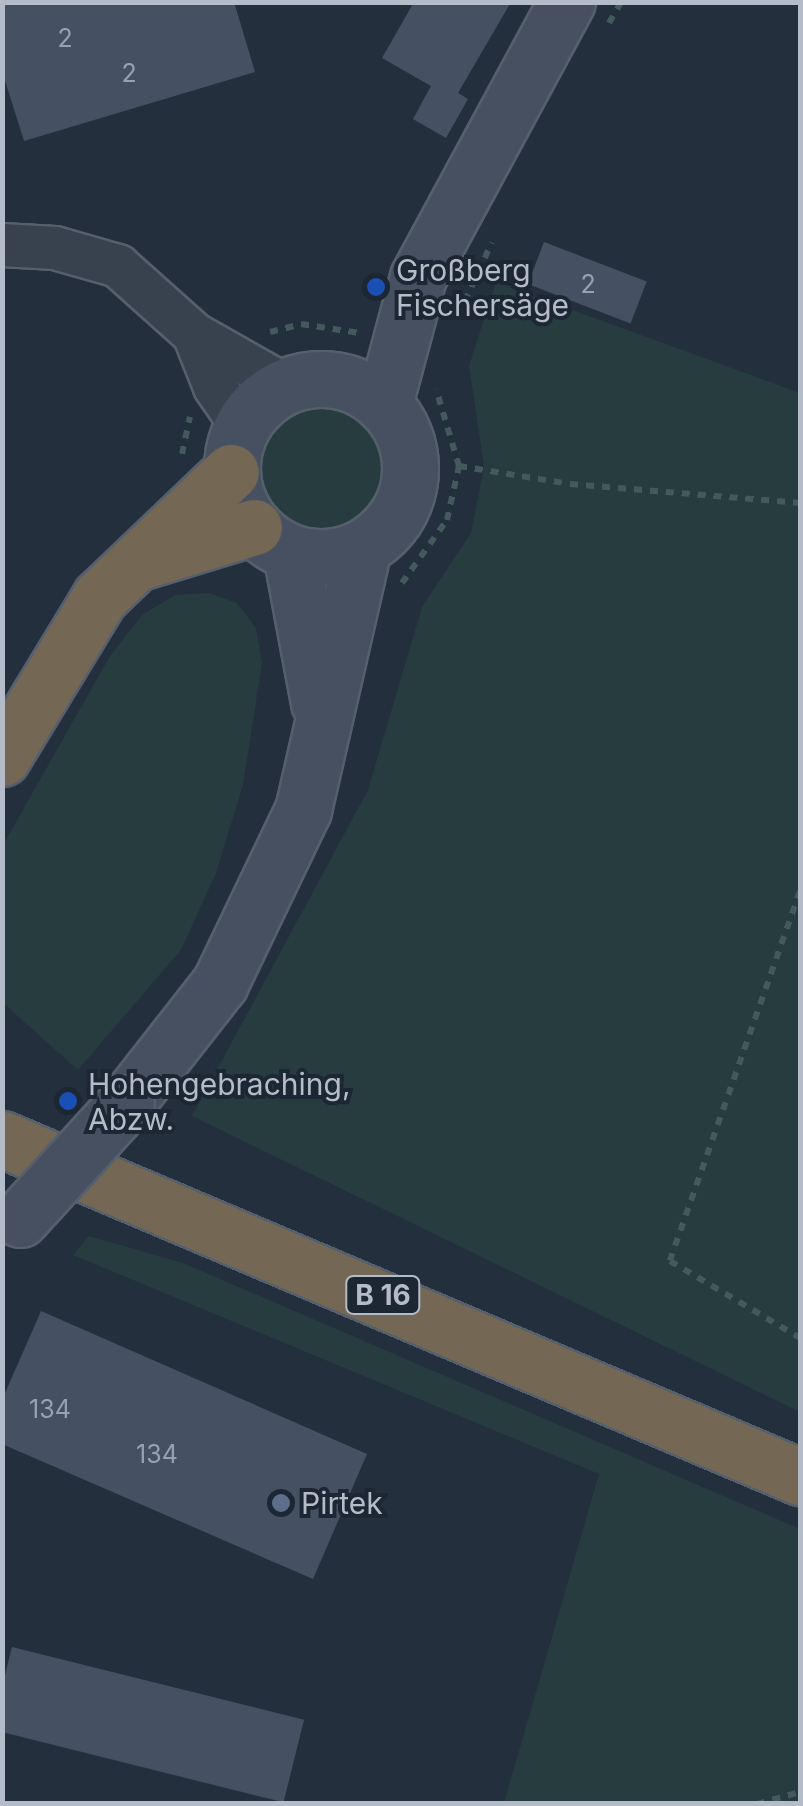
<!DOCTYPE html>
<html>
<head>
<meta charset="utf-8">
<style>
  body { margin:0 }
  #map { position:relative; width:803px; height:1806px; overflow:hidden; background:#242f3e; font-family:Inter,sans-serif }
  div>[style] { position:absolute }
  .green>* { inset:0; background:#263c3f }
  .round { border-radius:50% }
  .building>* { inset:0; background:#455162; transform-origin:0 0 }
  .path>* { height:6px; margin-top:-3px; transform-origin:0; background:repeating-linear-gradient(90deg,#44595c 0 8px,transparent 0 16px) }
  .roads { filter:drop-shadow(2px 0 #565f6c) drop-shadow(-2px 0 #565f6c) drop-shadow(0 2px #565f6c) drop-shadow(0 -2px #565f6c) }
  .street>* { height:42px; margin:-21px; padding:0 21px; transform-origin:21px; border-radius:21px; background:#38414e }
  .secondary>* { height:55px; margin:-27.5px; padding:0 27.5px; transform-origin:27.5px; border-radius:27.5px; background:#465061 }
  .secondary>.ring { margin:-27.5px; padding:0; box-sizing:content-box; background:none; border:55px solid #465061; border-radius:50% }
  .highway>* { height:55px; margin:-27.5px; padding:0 27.5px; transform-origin:27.5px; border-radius:27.5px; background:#746855 }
  .bridges { filter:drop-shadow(2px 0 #565f6c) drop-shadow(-2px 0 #565f6c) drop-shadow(0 2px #565f6c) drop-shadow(0 -2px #565f6c) }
  .secondary-bridge>* { height:55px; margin:-27.5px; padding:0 27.5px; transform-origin:27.5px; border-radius:27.5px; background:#465061 }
  .dots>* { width:28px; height:28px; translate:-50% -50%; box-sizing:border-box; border:5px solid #1d2633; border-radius:50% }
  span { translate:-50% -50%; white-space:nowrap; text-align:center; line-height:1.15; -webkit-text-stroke:8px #1d2633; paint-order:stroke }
  .number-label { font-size:25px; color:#98a1af }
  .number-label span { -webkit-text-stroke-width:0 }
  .shield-label span { padding:2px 8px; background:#1d2633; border:2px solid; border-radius:8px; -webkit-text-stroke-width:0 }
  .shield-label { font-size:28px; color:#b4bcc9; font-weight:700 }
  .poi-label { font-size:30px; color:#b4bcc9 }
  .left { translate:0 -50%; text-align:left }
  .frame { position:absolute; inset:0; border:5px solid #b4bcc9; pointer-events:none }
</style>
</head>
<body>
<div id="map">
  <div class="green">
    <i style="clip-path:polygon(496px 282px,800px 393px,800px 1412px,192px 1116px,368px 790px,422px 607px,471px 533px,484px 466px,469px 366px)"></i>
    <i class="round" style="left:250px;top:399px;width:138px;height:138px"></i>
    <i style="clip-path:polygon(209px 593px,237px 603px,256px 628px,262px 663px,243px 785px,216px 873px,181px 950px,78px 1070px,3px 1003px,3px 845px,110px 656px,142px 615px,175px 595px)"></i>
    <i style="clip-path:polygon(89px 1236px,183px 1263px,800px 1529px,800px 1803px,504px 1803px,599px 1474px,73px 1255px)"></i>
  </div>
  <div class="building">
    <i style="clip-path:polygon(2px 2px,234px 2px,255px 72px,24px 141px,2px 71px)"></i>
    <i style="clip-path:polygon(414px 2px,511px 2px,458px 93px,468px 99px,446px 138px,413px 119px,431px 86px,382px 58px)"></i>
    <i style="left:544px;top:242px;width:110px;height:45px;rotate:21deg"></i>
    <i style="clip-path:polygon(41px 1311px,367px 1454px,313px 1579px,2px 1444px,2px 1400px)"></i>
    <i style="left:12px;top:1647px;width:301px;height:85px;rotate:14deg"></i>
  </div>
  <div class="path">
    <i style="left:609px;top:23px;width:24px;rotate:-60deg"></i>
    <i style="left:458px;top:316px;width:81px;rotate:-65.3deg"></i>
    <i style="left:270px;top:332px;width:32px;rotate:-14deg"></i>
    <i style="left:301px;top:324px;width:59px;rotate:8.8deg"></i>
    <i style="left:182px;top:454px;width:38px;rotate:-78deg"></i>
    <i style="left:459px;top:466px;width:112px;rotate:9.2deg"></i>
    <i style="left:570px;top:484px;width:231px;rotate:4.7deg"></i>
    <i style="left:402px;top:583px;width:77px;rotate:-54.5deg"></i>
    <i style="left:447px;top:520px;width:55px;rotate:-77.5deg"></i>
    <i style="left:459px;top:466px;width:80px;rotate:-106.6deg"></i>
    <i style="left:800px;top:891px;width:392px;rotate:109.4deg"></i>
    <i style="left:670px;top:1261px;width:151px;rotate:30.6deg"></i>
    <i style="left:757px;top:1804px;width:45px;rotate:-15.6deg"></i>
  </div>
  <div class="roads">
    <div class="street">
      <i style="left:2px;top:245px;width:53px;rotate:3.2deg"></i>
      <i style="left:55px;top:248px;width:66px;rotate:15.9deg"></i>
      <i style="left:118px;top:266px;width:102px;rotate:41.8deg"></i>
      <i style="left:194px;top:334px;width:106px;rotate:29.5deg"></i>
      <i style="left:194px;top:334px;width:57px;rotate:68.4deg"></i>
      <i style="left:215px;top:387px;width:47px;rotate:55.3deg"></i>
    </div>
    <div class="secondary">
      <i class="ring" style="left:232px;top:379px;width:123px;height:123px"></i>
      <i style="left:384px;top:404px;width:131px;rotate:-75deg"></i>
      <i style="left:418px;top:277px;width:313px;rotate:-61.6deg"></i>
      <i style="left:291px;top:553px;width:152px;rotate:79.4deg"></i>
      <i style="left:126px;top:1103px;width:152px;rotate:-51.9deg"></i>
      <i style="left:220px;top:983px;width:192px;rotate:-64.4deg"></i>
      <i style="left:303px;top:810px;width:269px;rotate:-77.1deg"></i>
    </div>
    <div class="highway">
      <i style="left:143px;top:561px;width:116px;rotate:-17deg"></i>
      <i style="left:2px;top:758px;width:188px;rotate:-58.7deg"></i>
      <i style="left:100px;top:597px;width:181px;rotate:-43.7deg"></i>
      <i style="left:2px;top:1139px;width:867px;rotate:22.96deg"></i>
    </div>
  </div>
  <div class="bridges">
    <div class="secondary-bridge">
      <i style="left:20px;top:1219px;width:157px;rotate:-47.6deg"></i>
    </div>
  </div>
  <div class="dots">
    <i style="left:376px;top:287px;background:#1a4fb4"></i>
    <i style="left:68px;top:1101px;background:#1a4fb4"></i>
    <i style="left:281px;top:1503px;background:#5c6f8a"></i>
  </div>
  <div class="number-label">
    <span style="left:65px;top:38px">2</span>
    <span style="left:129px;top:73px">2</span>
    <span style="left:588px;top:284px">2</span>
    <span style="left:50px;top:1409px">134</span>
    <span style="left:157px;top:1454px">134</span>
  </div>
  <div class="shield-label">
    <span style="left:383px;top:1295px">B 16</span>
  </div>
  <div class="poi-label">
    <span class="left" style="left:396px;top:287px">Großberg<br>Fischersäge</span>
    <span class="left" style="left:88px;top:1101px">Hohengebraching,<br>Abzw.</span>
    <span class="left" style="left:301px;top:1503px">Pirtek</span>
  </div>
  <div class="frame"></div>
</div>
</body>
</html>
